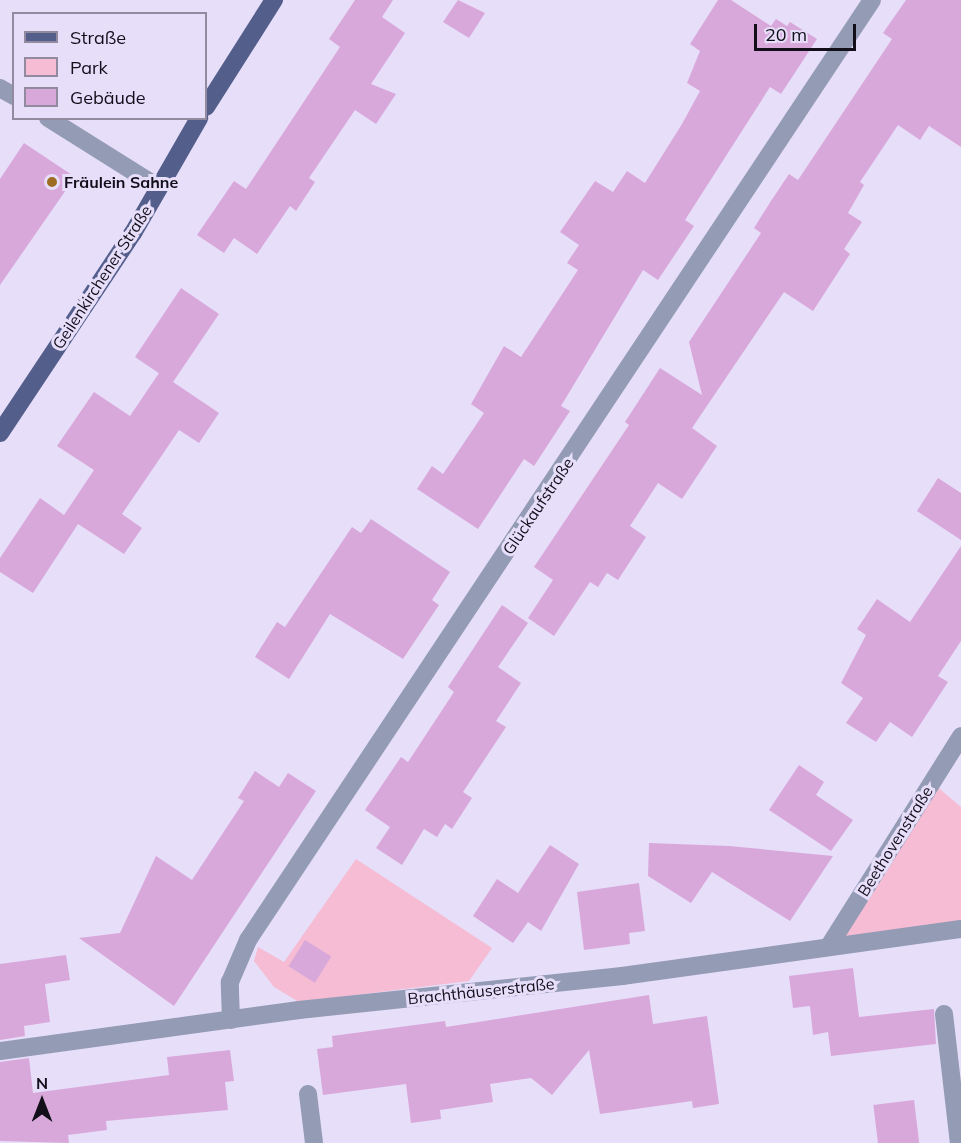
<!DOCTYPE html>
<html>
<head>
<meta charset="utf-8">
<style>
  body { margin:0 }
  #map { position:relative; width:961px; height:1143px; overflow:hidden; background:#e7defa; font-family:Mulish,sans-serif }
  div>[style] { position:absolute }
  .green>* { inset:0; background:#f5bcd3 }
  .building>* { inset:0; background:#d9a8da; transform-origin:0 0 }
  .minor>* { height:18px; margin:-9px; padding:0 9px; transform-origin:9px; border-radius:9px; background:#939bb5 }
  .primary>* { height:18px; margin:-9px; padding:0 9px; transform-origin:9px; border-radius:9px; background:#535e8b }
  .dots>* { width:16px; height:16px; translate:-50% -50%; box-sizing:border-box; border:3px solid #e7defa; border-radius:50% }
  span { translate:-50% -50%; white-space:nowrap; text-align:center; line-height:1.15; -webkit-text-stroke:6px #e7defa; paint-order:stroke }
  .poi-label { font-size:16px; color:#120e1a; font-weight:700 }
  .left { translate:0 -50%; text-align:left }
  .street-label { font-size:16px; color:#120e1a }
  .legend { position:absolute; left:12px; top:12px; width:195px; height:108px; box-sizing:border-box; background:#e7defa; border:2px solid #928ba0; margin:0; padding:8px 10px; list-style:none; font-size:18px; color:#120e1a }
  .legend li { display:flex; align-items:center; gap:12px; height:30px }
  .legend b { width:30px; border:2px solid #928ba0 }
  .north { position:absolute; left:12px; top:1071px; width:60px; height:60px; -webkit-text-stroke:4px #e7defa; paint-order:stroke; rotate:0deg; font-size:16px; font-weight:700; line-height:24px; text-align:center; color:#120e1a }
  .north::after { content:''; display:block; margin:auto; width:21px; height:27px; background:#120e1a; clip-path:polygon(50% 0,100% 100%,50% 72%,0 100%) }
  .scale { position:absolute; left:754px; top:24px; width:102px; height:27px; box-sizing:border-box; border:3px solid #120e1a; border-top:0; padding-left:8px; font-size:18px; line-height:21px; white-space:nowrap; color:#120e1a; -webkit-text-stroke:4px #e7defa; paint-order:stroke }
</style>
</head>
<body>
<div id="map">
  <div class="green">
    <i style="clip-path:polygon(935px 785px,961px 807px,961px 921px,839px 939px)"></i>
    <i style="clip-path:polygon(356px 859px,492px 948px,469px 981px,299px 1002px,274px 987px,254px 961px,258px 947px,284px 962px)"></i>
  </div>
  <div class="building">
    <i style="clip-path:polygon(355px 0,393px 0,382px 17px,405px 33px,371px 84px,396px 94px,376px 124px,355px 110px,309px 178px,315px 182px,296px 211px,290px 206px,257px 254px,234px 238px,224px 253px,197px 235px,234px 181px,246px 189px,340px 47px,329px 39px)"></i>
    <i style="clip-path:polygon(458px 0,485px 13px,469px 38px,443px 22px)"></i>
    <i style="clip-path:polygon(718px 0,731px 0,771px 26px,776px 19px,787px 26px,790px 22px,817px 39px,781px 94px,770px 87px,685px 220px,694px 226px,658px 280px,643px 270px,561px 406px,570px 411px,534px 466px,524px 459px,478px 529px,417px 489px,432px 466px,443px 474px,484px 413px,471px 404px,504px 346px,521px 357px,578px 270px,567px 263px,579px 245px,560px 232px,595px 181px,613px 192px,627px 171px,645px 183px,682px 124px,700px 91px,687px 83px,700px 51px,690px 44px)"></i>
    <i style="clip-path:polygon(906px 0,961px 0,961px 147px,929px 126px,920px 140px,898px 125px,860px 182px,864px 185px,848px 213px,862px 222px,844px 249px,850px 254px,813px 311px,784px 292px,692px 428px,717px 446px,682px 499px,658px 483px,630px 526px,646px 537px,618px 580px,607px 573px,598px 587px,590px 582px,554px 636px,528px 618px,553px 580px,534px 567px,629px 425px,625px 422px,660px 368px,702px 395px,689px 342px,761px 233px,754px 228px,771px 201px,789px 174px,798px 180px,892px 39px,883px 33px)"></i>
    <i style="clip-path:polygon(24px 143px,75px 177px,0 285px,0 179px)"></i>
    <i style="clip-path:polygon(181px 288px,219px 314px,173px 382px,219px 413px,199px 443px,179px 430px,152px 470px,122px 514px,142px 528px,124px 554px,78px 524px,33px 593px,0 572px,0 558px,40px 498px,64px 515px,94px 470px,57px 446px,94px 392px,130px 416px,159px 373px,169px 380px,135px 357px)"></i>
    <i style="clip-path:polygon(938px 478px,961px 493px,961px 540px,917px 511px)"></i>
    <i style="clip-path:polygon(371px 519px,450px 572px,432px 600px,439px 605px,403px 659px,330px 614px,289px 679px,255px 657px,277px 622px,285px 627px,352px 527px,361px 533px)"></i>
    <i style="clip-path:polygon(961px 546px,961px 641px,938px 676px,948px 682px,912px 737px,890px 722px,876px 742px,846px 723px,863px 698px,841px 683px,866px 635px,857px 629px,877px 599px,910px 622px)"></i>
    <i style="clip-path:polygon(502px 605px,528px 623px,498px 667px,521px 683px,496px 721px,506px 727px,463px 792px,472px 798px,452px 829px,445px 824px,437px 837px,424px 829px,402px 865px,376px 848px,390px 827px,365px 810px,401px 757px,408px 762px,454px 692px,448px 687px)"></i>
    <i style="clip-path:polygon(799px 765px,824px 782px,816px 795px,853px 820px,831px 851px,769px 810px)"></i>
    <i style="clip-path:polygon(255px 771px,279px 787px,288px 773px,316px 791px,174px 1006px,79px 938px,120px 933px,156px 856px,192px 880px,244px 801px,238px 798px)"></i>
    <i style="clip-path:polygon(649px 843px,729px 846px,833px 856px,790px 921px,712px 872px,691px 903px,648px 876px)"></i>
    <i style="clip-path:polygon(550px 845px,579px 864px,541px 931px,528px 922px,513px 943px,473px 916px,497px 879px,518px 893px)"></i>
    <i style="clip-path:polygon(639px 883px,645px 931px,629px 933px,630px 944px,584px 950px,577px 892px)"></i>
    <i style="left:305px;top:940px;width:31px;height:31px;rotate:32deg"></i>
    <i style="clip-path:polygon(66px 955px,70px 980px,45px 984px,50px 1022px,24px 1026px,25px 1036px,0 1040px,0 964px)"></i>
    <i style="clip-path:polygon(853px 968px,859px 1017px,934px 1009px,936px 1044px,831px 1056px,828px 1032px,813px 1035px,810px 1006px,793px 1008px,789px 976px)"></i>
    <i style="clip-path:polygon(649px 995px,653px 1024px,707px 1016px,719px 1104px,693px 1108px,692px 1101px,600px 1114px,589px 1050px,552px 1095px,531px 1078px,490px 1084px,493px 1102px,440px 1110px,441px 1119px,411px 1123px,406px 1084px,323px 1095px,317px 1049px,333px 1047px,332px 1036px,445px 1021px,446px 1027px)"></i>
    <i style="clip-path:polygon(230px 1050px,234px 1081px,225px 1082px,228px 1110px,106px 1121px,107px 1130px,68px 1135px,69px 1143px,0 1141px,0 1062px,29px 1058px,33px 1093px,169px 1075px,167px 1057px)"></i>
    <i style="left:914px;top:1100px;width:43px;height:41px;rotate:83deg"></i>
  </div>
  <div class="minor">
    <i style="left:0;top:88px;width:16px;rotate:30deg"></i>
    <i style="left:48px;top:118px;width:130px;rotate:32.1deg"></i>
    <i style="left:829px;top:946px;width:248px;rotate:-57.8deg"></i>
    <i style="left:944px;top:1014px;width:130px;rotate:83.4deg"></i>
    <i style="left:231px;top:1020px;width:38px;rotate:-92deg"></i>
    <i style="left:230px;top:982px;width:46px;rotate:-66.8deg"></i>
    <i style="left:248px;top:940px;width:1128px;rotate:-56.42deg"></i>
    <i style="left:0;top:1051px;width:302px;rotate:-7.8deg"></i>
    <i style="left:299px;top:1010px;width:325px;rotate:-6deg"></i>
    <i style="left:622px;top:976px;width:342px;rotate:-7.9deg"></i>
    <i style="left:308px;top:1094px;width:49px;rotate:83deg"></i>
  </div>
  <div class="primary">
    <i style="left:206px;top:107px;width:127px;rotate:-57.6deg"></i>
    <i style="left:0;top:433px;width:240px;rotate:-56.4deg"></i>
    <i style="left:133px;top:233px;width:133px;rotate:-60.1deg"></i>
  </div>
  <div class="dots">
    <i style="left:52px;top:182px;background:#9f6c23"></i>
  </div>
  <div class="poi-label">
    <span class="left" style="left:64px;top:182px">Fräulein Sahne</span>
  </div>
  <div class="street-label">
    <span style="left:102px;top:277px;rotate:-57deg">Geilenkirchener Straße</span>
    <span style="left:538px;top:506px;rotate:-56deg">Glückaufstraße</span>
    <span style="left:895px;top:841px;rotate:-58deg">Beethovenstraße</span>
    <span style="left:481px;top:991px;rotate:-6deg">Brachthäuserstraße</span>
  </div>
  <ul class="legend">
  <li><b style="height:8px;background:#535e8b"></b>Straße</li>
  <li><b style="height:16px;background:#f5bcd3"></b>Park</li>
  <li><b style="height:16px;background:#d9a8da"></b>Gebäude</li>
  </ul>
  <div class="north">N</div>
  <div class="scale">20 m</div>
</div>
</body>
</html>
